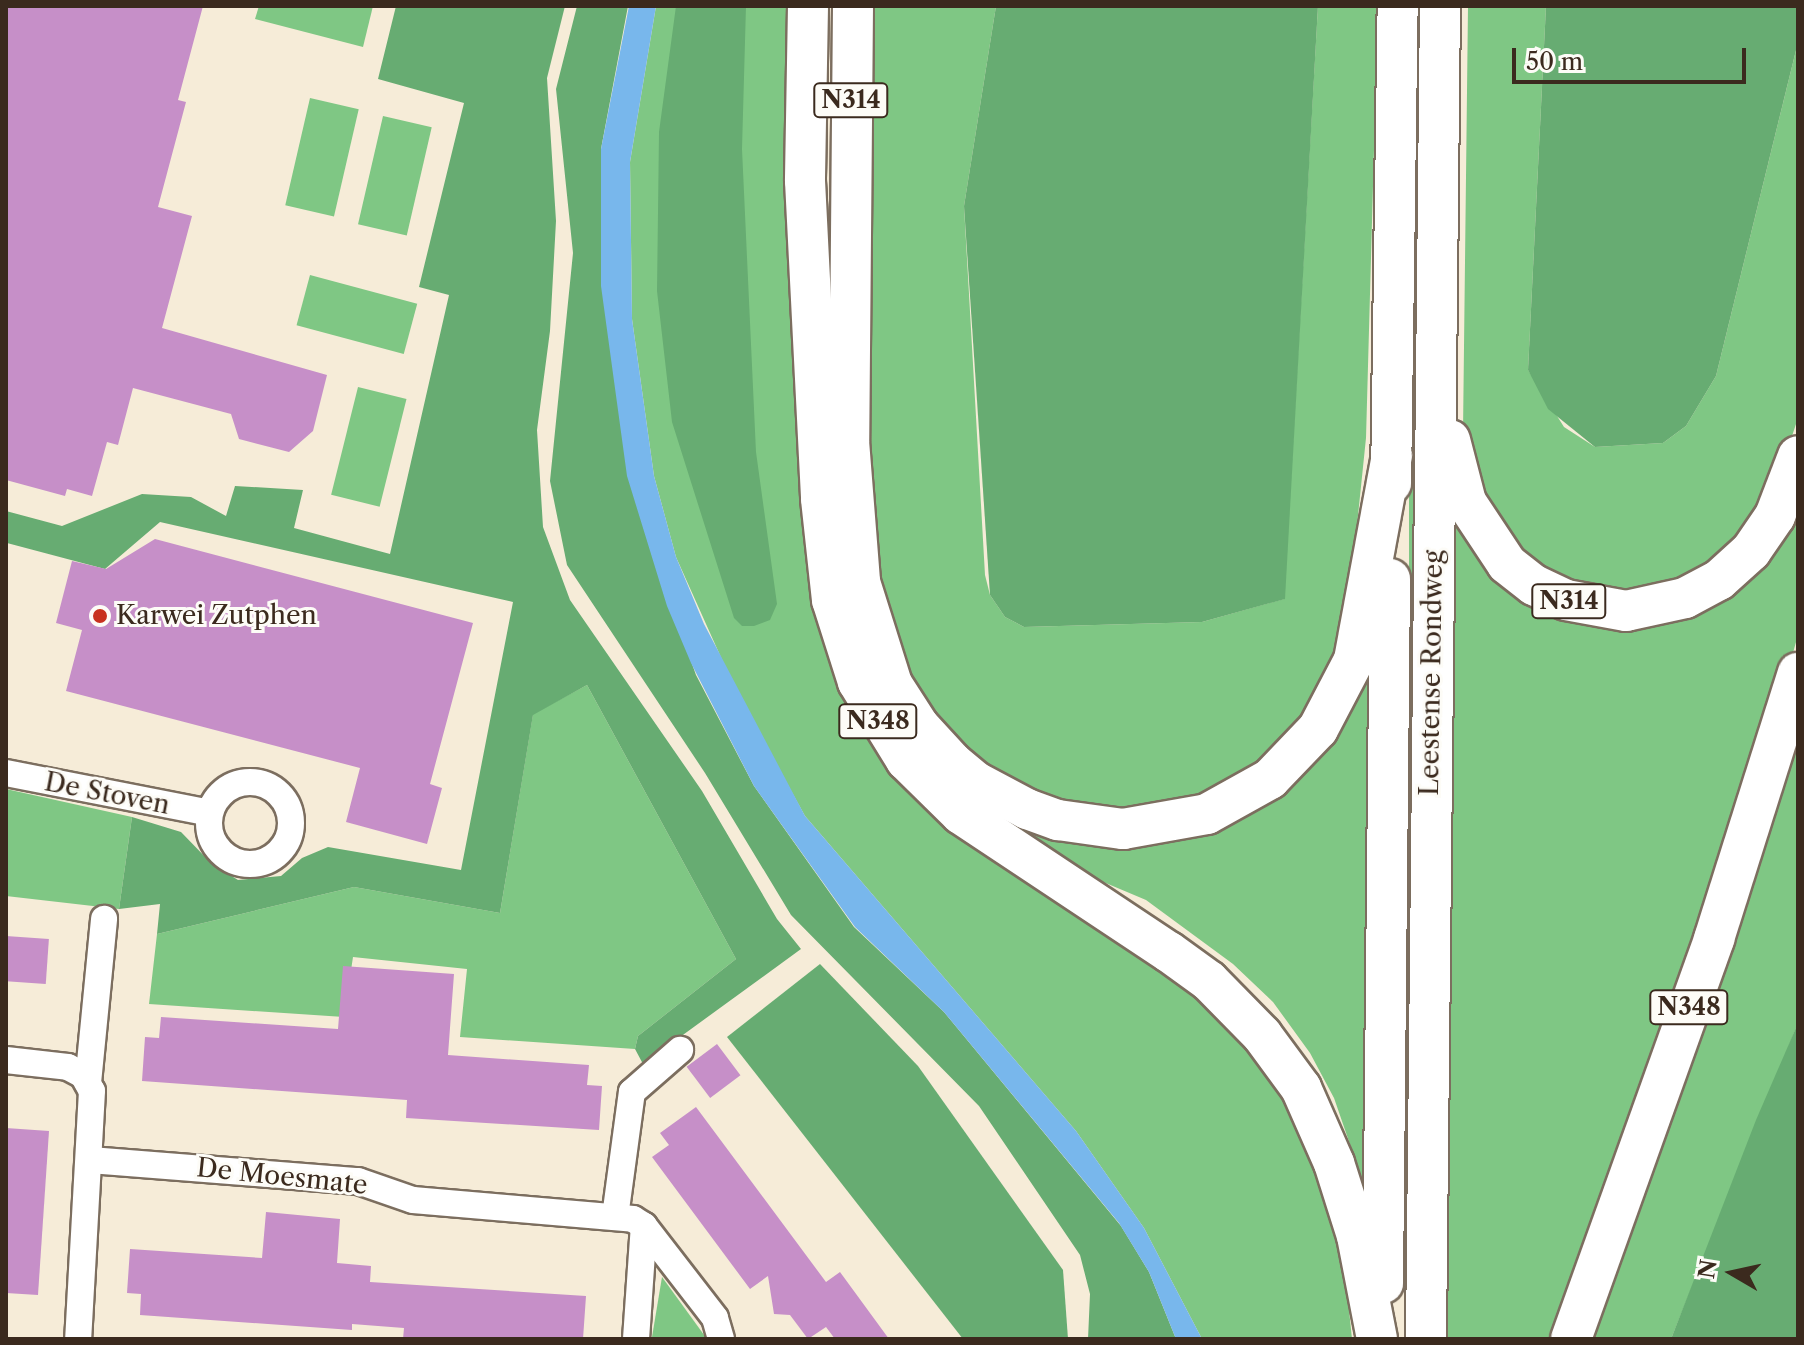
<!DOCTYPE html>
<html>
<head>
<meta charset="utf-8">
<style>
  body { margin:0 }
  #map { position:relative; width:1804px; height:1345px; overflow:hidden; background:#f6ecd8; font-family:"Libre Caslon Text",serif }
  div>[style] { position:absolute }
  .green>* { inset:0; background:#7fc784; transform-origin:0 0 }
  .forest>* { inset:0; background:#67ac72 }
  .water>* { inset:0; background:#78b7ec }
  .building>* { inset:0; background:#c68fc8; transform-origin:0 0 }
  .roads { filter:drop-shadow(2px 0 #7c6e5f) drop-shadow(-2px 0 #7c6e5f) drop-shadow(0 2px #7c6e5f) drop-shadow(0 -2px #7c6e5f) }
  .street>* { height:26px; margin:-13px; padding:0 13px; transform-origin:13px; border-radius:13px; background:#fff }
  .street>.ring { margin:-13px; padding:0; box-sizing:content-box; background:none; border:26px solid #fff; border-radius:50% }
  .primary>* { height:40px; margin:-20px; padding:0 20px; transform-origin:20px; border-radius:20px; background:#fff }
  .dots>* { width:22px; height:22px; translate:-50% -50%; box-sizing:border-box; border:4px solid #fdfcf7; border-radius:50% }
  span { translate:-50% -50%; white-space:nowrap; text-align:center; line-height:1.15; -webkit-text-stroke:6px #fdfcf7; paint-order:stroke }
  .shield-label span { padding:2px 6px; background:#fdfcf7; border:2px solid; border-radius:6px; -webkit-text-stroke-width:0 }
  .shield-label { font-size:24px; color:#3b2a1e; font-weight:700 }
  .poi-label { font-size:26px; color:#3b2a1e }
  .left { translate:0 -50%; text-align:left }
  .street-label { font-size:26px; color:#3b2a1e }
  .frame { position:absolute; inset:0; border:8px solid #3b2a1e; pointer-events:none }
  .north { position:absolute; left:1692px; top:1233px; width:80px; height:80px; -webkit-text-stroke:6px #fdfcf7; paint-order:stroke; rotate:279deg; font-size:22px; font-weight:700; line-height:32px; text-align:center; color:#3b2a1e }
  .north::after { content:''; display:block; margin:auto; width:28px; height:36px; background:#3b2a1e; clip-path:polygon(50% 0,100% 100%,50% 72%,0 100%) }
  .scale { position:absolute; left:1512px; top:48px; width:234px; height:36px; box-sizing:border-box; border:4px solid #3b2a1e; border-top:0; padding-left:10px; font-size:24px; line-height:28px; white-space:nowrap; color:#3b2a1e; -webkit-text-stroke:6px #fdfcf7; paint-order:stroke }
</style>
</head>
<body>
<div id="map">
  <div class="green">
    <i style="clip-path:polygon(259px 6px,373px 6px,363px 47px,255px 19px)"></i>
    <i style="clip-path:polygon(656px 6px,788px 6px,788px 106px,839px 685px,1216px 1006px,1282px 1088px,1313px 1149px,1343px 1252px,1352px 1339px,1202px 1339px,1144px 1228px,1076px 1131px,805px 816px,736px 691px,676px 557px,654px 476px,632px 319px,630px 162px)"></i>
    <i style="clip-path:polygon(871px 6px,996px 6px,964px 206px,985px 575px,990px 595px,1005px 617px,1024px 627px,1202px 622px,1284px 599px,1318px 6px,1378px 6px,1366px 438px,1346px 632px,1299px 731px,1217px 796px,1102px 815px,994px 779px,918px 704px,875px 600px,861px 296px)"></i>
    <i style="left:1409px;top:6px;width:22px;height:1333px"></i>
    <i style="clip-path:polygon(1468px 6px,1546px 6px,1528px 370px,1564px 427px,1595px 447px,1663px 443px,1686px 426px,1716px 376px,1798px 42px,1798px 418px,1775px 487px,1713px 570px,1637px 598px,1544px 576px,1492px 523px,1463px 432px)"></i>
    <i style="left:310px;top:98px;width:50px;height:110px;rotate:13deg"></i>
    <i style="left:383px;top:116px;width:50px;height:111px;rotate:13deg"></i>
    <i style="left:310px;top:275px;width:111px;height:52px;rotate:15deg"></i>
    <i style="left:358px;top:387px;width:50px;height:111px;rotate:14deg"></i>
    <i style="clip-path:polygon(1444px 471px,1467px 534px,1652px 622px,1798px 490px,1798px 635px,1766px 748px,1562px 1339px,1437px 1339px)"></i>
    <i style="clip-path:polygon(1371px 646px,1373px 1211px,1334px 1098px,1310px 1053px,1273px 1002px,1233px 964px,1146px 900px,1025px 849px,1038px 826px,1212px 825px)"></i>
    <i style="clip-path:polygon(587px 685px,736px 959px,638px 1036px,635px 1049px,460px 1037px,467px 969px,353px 957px,344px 1017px,149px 1004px,157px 934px,354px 887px,500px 913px,533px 714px)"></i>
    <i style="clip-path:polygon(1798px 706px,1798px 1023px,1671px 1339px,1582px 1339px)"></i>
    <i style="clip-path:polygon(6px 789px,132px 817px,119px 909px,6px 896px)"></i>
    <i style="clip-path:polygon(662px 1277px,707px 1339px,652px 1337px)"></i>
  </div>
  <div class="forest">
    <i style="clip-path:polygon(396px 6px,565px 6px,547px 78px,556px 221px,550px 331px,537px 430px,543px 527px,570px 600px,702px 791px,777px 919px,801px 949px,643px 1064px,635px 1049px,638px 1036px,736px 959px,587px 685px,533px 715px,500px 913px,354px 887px,157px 934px,160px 904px,119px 909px,132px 817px,181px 832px,212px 864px,238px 880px,281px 876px,302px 858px,328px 847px,461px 870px,513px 602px,160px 522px,105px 569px,7px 543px,6px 511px,62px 526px,142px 494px,191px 497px,226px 516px,235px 486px,303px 490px,294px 528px,390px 554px,449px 295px,419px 287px,464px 103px,378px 79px)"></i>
    <i style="clip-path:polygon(577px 6px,628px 6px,601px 149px,652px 552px,696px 675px,754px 786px,854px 927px,944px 1012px,1121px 1226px,1149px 1272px,1176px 1339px,1088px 1339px,1090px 1294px,1080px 1255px,979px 1106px,791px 915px,705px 773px,567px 565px,550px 481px,573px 253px,556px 89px)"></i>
    <i style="clip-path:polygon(676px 6px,746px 6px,742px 149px,756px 452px,777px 604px,770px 620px,754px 626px,742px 626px,734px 618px,672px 422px,657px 291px,659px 132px)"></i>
    <i style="clip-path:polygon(996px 6px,1318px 6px,1285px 599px,1202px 622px,1024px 627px,1005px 617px,990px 595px,964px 206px)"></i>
    <i style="clip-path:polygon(1546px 6px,1798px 6px,1798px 42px,1716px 376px,1686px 426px,1663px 443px,1595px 447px,1548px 409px,1528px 370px)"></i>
    <i style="clip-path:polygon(820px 964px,918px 1066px,1063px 1270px,1068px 1339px,963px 1339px,727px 1037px)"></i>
    <i style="clip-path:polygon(1798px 1023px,1798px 1339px,1671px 1339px,1756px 1120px)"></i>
  </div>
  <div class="water">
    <i style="clip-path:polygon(629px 6px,656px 6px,630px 162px,632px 319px,654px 476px,676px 557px,704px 624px,805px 816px,1076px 1131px,1144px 1228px,1202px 1339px,1176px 1339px,1149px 1272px,1119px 1223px,944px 1012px,855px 927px,754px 786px,691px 663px,667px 606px,627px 476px,601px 286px,601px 149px)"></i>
  </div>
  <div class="building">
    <i style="clip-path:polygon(6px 6px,203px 6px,178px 100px,186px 102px,158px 207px,192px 216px,162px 328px,327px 375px,313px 431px,289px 452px,239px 439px,231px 414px,133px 388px,118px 445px,107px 442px,92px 496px,67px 489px,65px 496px,6px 480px)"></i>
    <i style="clip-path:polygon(155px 539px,473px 623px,430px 784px,442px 788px,427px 844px,346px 822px,360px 768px,66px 691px,82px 630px,56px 623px,72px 561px,106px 569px)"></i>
    <i style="left:6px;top:936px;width:43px;height:45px;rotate:4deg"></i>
    <i style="clip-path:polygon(343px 966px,454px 974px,448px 1055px,589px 1065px,587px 1085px,602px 1086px,599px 1130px,406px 1118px,407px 1100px,142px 1081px,145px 1037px,159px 1038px,161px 1017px,338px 1029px)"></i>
    <i style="left:717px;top:1044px;width:39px;height:38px;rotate:53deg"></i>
    <i style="clip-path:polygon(696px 1107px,826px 1282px,840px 1272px,889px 1339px,835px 1339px,826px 1327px,808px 1339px,790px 1315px,774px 1314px,768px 1276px,750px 1289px,652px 1157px,669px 1145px,660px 1133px)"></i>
    <i style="clip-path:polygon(6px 1128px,49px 1131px,38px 1295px,6px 1293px)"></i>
    <i style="clip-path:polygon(266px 1212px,340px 1219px,337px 1263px,371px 1266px,370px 1282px,586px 1296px,583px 1339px,403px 1339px,404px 1328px,352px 1324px,352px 1330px,140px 1315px,141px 1294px,127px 1293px,130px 1249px,262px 1258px)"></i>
  </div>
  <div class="roads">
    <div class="street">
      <i style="left:6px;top:773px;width:207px;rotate:11.1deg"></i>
      <i class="ring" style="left:209px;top:782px;width:56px;height:56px"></i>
      <i style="left:6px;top:1060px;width:62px;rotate:6.4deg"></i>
      <i style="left:68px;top:1067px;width:17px;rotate:28deg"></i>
      <i style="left:83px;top:1075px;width:18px;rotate:61deg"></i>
      <i style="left:92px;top:1091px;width:248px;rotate:93.2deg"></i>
      <i style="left:88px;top:1083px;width:165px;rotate:-84.4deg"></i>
      <i style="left:90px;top:1160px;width:269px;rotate:4.5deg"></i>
      <i style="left:358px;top:1181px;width:58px;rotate:19.1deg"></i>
      <i style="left:413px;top:1200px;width:221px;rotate:4.9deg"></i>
      <i style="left:633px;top:1219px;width:13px;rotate:32deg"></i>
      <i style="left:644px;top:1226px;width:116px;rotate:52.3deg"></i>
      <i style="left:715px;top:1318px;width:22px;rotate:74deg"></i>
      <i style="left:615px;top:1217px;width:126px;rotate:-82.3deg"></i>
      <i style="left:632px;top:1092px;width:64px;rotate:-41.2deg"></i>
      <i style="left:636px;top:1339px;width:113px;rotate:-86deg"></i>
    </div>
    <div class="primary">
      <i style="left:808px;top:6px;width:175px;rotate:91deg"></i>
      <i style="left:805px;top:181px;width:318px;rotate:87.1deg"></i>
      <i style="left:821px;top:499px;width:102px;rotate:83.8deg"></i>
      <i style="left:832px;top:600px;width:86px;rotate:72.4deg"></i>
      <i style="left:858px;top:682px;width:92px;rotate:58.4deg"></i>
      <i style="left:906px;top:760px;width:77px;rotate:44.5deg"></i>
      <i style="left:961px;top:814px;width:250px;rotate:33.6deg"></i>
      <i style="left:1169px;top:952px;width:49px;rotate:35.9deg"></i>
      <i style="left:1209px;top:981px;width:76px;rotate:45.5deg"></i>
      <i style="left:1262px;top:1035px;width:66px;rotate:53.7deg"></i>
      <i style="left:1301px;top:1088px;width:82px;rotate:66.3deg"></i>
      <i style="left:1334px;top:1163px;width:77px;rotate:72.5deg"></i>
      <i style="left:1357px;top:1236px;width:105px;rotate:79deg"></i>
      <i style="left:853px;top:6px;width:435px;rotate:90.5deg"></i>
      <i style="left:849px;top:441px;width:141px;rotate:85.5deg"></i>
      <i style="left:860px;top:582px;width:107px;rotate:72.6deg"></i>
      <i style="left:892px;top:684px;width:50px;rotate:57.3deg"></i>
      <i style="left:919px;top:726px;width:49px;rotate:47.5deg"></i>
      <i style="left:952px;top:762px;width:31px;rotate:40deg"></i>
      <i style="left:976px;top:782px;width:58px;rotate:27.9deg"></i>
      <i style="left:1027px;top:809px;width:33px;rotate:20deg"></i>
      <i style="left:1058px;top:820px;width:66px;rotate:7.9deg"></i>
      <i style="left:1123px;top:829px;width:85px;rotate:-10.1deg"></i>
      <i style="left:1207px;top:814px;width:72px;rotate:-29.1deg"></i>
      <i style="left:1270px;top:779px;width:69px;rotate:-46.2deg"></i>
      <i style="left:1318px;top:729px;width:78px;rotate:-62.4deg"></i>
      <i style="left:1354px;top:660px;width:208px;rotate:-79.5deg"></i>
      <i style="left:1450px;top:440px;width:64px;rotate:75.5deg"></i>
      <i style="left:1466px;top:502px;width:74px;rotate:56.5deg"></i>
      <i style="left:1507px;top:564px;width:34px;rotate:38deg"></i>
      <i style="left:1534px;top:585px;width:35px;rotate:25deg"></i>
      <i style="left:1566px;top:600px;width:61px;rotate:10.4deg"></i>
      <i style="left:1626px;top:611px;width:60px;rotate:-12.4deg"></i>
      <i style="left:1685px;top:598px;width:38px;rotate:-28deg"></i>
      <i style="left:1719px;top:580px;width:43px;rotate:-42.2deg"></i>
      <i style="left:1751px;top:551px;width:42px;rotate:-55.6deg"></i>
      <i style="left:1775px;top:516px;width:64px;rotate:-69deg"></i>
      <i style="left:1391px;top:483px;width:477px;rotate:-89.2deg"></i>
      <i style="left:1383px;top:1283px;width:704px;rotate:-89.43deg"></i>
      <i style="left:1426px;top:1339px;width:1333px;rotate:-89.4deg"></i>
      <i style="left:1571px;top:1339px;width:425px;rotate:-70.3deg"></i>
      <i style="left:1714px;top:939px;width:279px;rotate:-72.5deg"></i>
    </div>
  </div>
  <div class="dots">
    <i style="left:100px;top:616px;background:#c8321e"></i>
  </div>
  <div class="shield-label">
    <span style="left:851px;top:100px">N314</span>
    <span style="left:1569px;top:601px">N314</span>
    <span style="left:878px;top:721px">N348</span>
    <span style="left:1689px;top:1007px">N348</span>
  </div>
  <div class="poi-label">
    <span class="left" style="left:116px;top:616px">Karwei Zutphen</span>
  </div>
  <div class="street-label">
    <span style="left:1432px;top:673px;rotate:-89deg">Leestense Rondweg</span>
    <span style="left:107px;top:794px;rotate:11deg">De Stoven</span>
    <span style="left:282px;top:1177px;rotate:6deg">De Moesmate</span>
  </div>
  <div class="frame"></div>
  <div class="north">N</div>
  <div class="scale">50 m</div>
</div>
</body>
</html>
